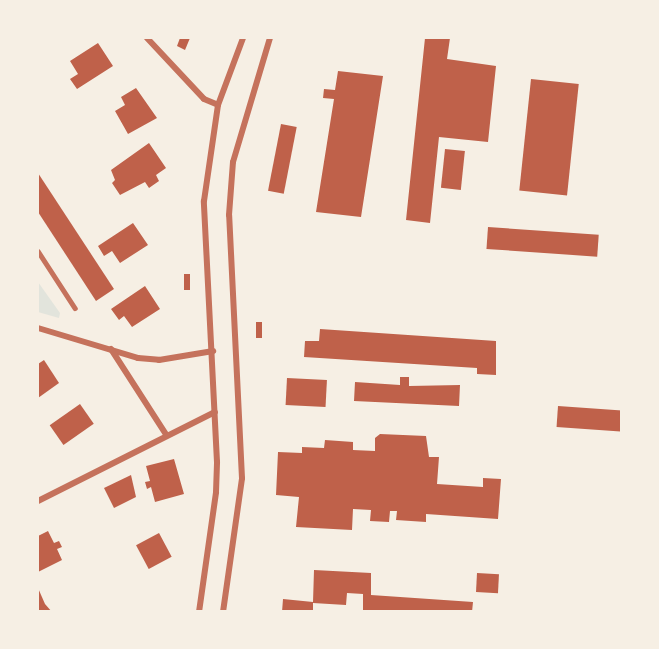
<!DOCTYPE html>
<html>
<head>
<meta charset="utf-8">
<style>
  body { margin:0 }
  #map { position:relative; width:659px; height:649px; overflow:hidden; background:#f6efe4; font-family:Karla,sans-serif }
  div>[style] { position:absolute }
  .green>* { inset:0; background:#e2e4dc }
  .building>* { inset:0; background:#bf614a; transform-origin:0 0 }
  .service>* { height:4.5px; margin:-2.25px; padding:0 2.25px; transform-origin:2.25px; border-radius:2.25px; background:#c5725c }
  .minor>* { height:6px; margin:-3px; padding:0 3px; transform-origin:3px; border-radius:3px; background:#c5725c }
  span { translate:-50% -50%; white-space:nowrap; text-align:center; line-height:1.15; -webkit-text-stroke:6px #f6efe4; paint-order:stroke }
  .frame { position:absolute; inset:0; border:39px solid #f6efe4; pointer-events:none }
</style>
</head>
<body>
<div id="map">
  <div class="green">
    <i style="clip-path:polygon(38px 282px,60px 313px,59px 318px,38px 312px)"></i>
  </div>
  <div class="building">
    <i style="clip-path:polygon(180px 38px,190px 38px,185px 50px,177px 46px)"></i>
    <i style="clip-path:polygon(425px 38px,450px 38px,447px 59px,496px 66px,488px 142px,439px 137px,430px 223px,406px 220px)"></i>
    <i style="clip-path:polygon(98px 43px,113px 66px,77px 89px,70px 79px,78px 74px,70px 61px)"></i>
    <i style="clip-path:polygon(338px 71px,383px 76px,361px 217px,316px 212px,334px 99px,323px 98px,324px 89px,335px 90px)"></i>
    <i style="left:531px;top:79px;width:48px;height:112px;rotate:6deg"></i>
    <i style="clip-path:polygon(136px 88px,157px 118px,128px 134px,115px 111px,125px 105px,121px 97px)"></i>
    <i style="left:281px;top:124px;width:16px;height:68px;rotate:11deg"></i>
    <i style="clip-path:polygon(149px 143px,166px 168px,156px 175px,159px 181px,149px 188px,145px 182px,120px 195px,112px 183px,115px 180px,111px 170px)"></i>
    <i style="left:445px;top:149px;width:20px;height:39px;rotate:6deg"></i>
    <i style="clip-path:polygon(38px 173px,114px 289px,96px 301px,38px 212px)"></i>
    <i style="clip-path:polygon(133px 223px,148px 245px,120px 263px,112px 251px,104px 256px,98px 246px)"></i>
    <i style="left:488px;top:227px;width:111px;height:22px;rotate:4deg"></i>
    <i style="left:184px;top:274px;width:6px;height:16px"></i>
    <i style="clip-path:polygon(145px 286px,160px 309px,132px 327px,124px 316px,119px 320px,111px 309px)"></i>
    <i style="left:256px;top:322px;width:6px;height:16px"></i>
    <i style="clip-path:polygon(320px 329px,496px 341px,496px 375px,477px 374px,477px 368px,304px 357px,305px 341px,319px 341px)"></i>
    <i style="clip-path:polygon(44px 360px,59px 383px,38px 398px,38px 364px)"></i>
    <i style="clip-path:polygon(400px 377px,409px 377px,409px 386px,460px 385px,459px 406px,354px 401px,355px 382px,400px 385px)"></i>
    <i style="left:287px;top:378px;width:40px;height:27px;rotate:3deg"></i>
    <i style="left:80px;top:404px;width:24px;height:37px;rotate:55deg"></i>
    <i style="left:558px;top:406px;width:64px;height:21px;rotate:4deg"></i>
    <i style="clip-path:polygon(380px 434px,426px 436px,429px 457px,439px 457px,437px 484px,483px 487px,483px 478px,501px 479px,498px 519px,426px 514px,426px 522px,396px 520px,397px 511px,390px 511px,389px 522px,370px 521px,371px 510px,353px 509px,352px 530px,296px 527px,299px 497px,276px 495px,278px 452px,302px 453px,302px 447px,324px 448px,325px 440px,353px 442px,353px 450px,375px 451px,375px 438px)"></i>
    <i style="clip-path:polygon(174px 459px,184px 494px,155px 502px,151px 487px,147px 489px,145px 482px,150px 481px,146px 466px)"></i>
    <i style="clip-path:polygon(131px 475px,136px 497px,114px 508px,104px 488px)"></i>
    <i style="clip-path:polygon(48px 531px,54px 543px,59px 541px,62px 547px,57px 549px,62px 560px,38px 572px,38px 536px)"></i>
    <i style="left:159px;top:533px;width:27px;height:26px;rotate:62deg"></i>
    <i style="clip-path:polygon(314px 570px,371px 573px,371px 595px,473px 602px,472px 612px,363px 612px,363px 594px,347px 593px,346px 605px,313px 603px,313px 612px,282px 612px,283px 599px,313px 602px)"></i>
    <i style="left:477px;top:573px;width:22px;height:19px;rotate:3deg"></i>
    <i style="clip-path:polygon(38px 588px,45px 604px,52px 612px,38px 612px)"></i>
  </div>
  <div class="service">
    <i style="left:38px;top:251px;width:68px;rotate:57deg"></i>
  </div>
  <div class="minor">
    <i style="left:147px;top:38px;width:83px;rotate:46.9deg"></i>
    <i style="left:204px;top:99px;width:15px;rotate:23deg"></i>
    <i style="left:38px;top:328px;width:104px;rotate:16.7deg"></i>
    <i style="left:138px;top:358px;width:21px;rotate:5deg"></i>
    <i style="left:159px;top:360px;width:55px;rotate:-9.5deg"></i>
    <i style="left:111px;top:349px;width:103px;rotate:57.2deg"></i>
    <i style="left:38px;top:501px;width:198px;rotate:-26.7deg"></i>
    <i style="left:199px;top:612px;width:121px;rotate:-81.9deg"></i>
    <i style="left:216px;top:492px;width:30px;rotate:-88deg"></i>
    <i style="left:217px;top:462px;width:261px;rotate:-92.9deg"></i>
    <i style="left:204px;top:201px;width:97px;rotate:-81.7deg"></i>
    <i style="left:218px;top:105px;width:72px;rotate:-69.5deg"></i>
    <i style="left:223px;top:612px;width:135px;rotate:-81.9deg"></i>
    <i style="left:242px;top:478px;width:263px;rotate:-92.8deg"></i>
    <i style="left:229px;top:215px;width:53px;rotate:-85.7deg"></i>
    <i style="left:233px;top:162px;width:129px;rotate:-73.4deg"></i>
  </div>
  <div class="frame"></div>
</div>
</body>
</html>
